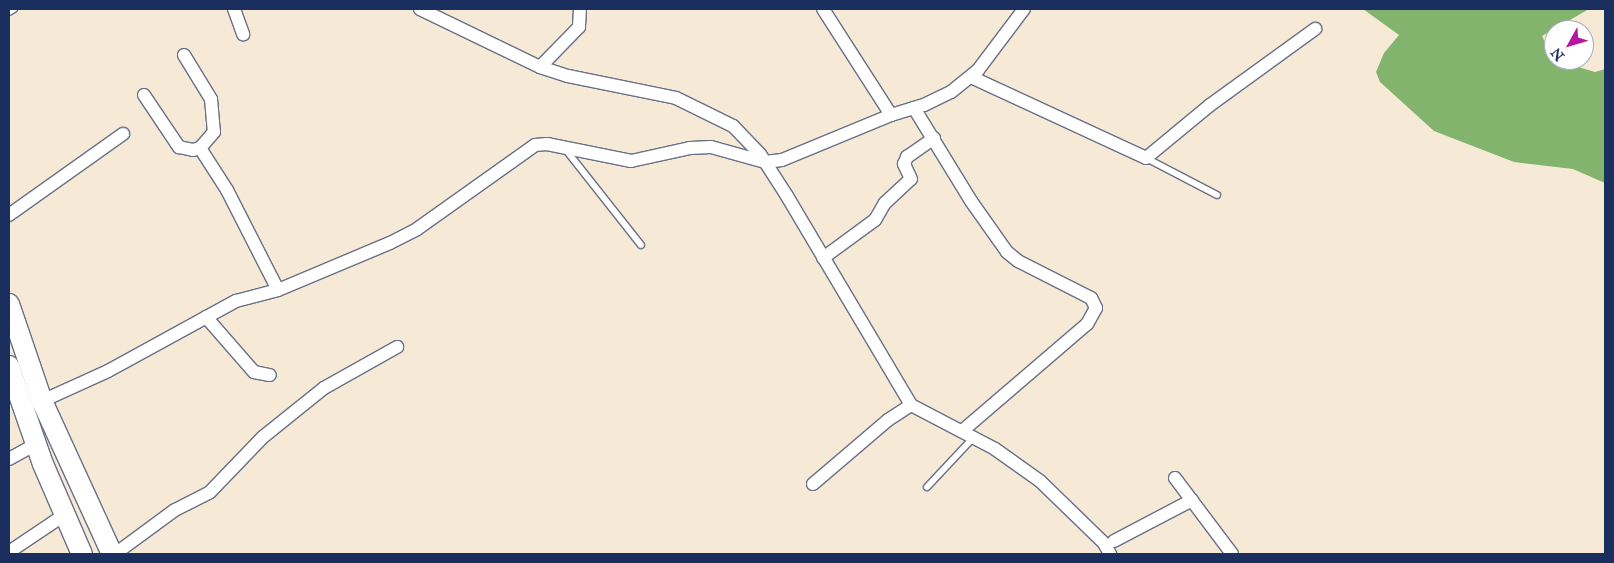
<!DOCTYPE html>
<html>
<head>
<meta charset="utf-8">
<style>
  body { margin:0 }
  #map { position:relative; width:1614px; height:563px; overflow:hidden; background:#f6ead6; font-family:"IM FELL Great Primer",serif }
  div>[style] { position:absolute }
  .forest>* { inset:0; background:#82b46e }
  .roads { filter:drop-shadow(1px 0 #687088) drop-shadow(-1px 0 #687088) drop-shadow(0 1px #687088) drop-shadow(0 -1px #687088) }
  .lane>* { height:6px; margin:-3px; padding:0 3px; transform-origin:3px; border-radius:3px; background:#fff }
  .street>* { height:12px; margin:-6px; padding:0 6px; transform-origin:6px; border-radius:6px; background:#fff }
  .primary>* { height:20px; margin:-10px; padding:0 10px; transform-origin:10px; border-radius:10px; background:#fff }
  span { translate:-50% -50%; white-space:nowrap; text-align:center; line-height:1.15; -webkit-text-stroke:5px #fff; paint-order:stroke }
  .frame { position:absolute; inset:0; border:10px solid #1b2f5e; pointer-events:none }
  .north { position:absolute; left:1544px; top:20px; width:50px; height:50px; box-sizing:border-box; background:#fff; border:1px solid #a4acbf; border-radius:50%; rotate:231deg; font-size:14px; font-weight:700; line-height:20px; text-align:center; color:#1b2f5e }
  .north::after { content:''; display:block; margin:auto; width:18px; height:22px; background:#b5179e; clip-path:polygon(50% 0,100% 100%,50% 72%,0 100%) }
</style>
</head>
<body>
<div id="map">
  <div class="forest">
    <i style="clip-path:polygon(1363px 9px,1589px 9px,1542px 36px,1554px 60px,1595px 72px,1605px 69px,1605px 183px,1573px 169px,1514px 162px,1434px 131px,1380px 82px,1376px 72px,1384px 53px,1399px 35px)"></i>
  </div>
  <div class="roads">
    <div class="lane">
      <i style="left:9px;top:12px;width:6px;rotate:-31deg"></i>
      <i style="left:566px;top:150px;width:121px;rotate:51.7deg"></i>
      <i style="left:1146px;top:158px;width:80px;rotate:27.5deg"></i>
      <i style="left:927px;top:487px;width:69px;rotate:-46.8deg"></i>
    </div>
    <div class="street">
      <i style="left:234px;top:9px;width:27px;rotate:70deg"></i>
      <i style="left:420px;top:9px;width:133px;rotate:25.8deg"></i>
      <i style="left:540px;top:67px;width:29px;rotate:18deg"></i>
      <i style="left:568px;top:76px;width:110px;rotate:11.5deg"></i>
      <i style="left:676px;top:98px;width:64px;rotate:26.2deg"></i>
      <i style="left:733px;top:126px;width:39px;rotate:46deg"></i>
      <i style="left:760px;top:154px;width:50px;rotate:57.3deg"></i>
      <i style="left:787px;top:196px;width:243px;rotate:59.3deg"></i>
      <i style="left:911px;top:405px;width:95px;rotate:27.6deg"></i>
      <i style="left:995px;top:449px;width:55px;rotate:35.4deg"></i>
      <i style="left:1040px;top:481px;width:89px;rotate:44.1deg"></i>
      <i style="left:1104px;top:543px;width:13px;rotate:61deg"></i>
      <i style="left:823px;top:9px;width:126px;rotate:57.3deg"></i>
      <i style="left:184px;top:55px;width:52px;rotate:58.5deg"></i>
      <i style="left:211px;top:99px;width:33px;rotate:85deg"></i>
      <i style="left:214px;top:132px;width:21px;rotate:131deg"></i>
      <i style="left:200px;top:148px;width:50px;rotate:57.3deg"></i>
      <i style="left:227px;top:190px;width:112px;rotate:63deg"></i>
      <i style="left:540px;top:67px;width:56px;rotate:-45.7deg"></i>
      <i style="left:579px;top:27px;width:18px;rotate:-87deg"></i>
      <i style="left:971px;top:77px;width:193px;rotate:24.8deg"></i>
      <i style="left:1146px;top:158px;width:83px;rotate:-39.6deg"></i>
      <i style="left:1210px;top:105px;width:130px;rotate:-35.9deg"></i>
      <i style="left:144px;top:95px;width:63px;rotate:56.1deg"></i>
      <i style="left:179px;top:147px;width:14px;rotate:12deg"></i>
      <i style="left:193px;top:150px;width:7px;rotate:-16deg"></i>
      <i style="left:914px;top:108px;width:109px;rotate:58.5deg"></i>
      <i style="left:971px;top:201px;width:62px;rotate:54.8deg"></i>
      <i style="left:1007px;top:252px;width:14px;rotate:39deg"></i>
      <i style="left:1018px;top:261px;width:82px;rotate:26.9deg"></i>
      <i style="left:1091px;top:298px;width:11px;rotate:63deg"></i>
      <i style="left:1096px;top:308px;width:18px;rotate:119deg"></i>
      <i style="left:1087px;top:324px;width:165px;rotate:139.4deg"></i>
      <i style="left:9px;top:215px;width:140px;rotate:-35.4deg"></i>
      <i style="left:823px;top:258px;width:64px;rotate:-36.2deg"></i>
      <i style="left:875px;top:220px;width:20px;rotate:-60deg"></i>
      <i style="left:885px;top:203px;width:35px;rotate:-43deg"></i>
      <i style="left:911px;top:179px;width:17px;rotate:-115deg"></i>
      <i style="left:904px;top:164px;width:8px;rotate:-67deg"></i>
      <i style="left:907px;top:157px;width:33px;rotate:-35deg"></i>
      <i style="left:206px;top:317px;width:73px;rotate:48.9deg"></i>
      <i style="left:254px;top:372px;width:16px;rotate:11deg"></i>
      <i style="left:42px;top:401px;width:72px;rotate:-24.4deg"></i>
      <i style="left:108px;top:371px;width:146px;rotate:-28.7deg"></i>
      <i style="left:236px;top:301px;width:43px;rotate:-14.7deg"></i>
      <i style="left:278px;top:290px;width:121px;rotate:-22.8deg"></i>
      <i style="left:390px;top:243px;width:30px;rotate:-27deg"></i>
      <i style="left:417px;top:229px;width:145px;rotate:-35.4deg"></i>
      <i style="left:535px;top:145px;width:12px;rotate:-5deg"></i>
      <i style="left:547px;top:144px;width:86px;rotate:11.4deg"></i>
      <i style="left:631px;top:161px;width:60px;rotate:-12.4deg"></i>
      <i style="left:690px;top:148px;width:21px;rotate:-3deg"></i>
      <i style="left:711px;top:147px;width:56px;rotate:15.5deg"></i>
      <i style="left:765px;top:162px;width:17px;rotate:-7deg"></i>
      <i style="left:782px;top:160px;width:118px;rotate:-22.4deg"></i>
      <i style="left:891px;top:115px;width:34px;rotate:-17deg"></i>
      <i style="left:924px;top:105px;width:30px;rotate:-26deg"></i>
      <i style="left:951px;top:92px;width:35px;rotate:-39deg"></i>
      <i style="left:978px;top:70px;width:76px;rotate:-53deg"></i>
      <i style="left:9px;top:459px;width:31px;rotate:-29deg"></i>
      <i style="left:1175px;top:478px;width:95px;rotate:53.1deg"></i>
      <i style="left:813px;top:484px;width:99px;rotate:-40.5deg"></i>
      <i style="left:888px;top:420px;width:27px;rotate:-33deg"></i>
      <i style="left:1114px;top:541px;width:88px;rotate:-27.7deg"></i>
      <i style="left:9px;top:552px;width:66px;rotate:-33.9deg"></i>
      <i style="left:115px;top:554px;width:74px;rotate:-36.3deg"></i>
      <i style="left:175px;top:510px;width:39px;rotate:-27deg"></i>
      <i style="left:210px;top:492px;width:76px;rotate:-46.1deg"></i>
      <i style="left:263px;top:437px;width:78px;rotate:-38.8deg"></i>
      <i style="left:324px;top:388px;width:84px;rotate:-29.3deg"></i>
    </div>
    <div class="primary">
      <i style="left:9px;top:304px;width:102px;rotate:71.2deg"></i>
      <i style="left:42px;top:401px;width:168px;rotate:65.4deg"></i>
      <i style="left:9px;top:366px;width:104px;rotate:70.9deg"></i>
      <i style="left:43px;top:464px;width:98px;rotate:66.6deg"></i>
    </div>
  </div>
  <div class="frame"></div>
  <div class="north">N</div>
</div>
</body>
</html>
